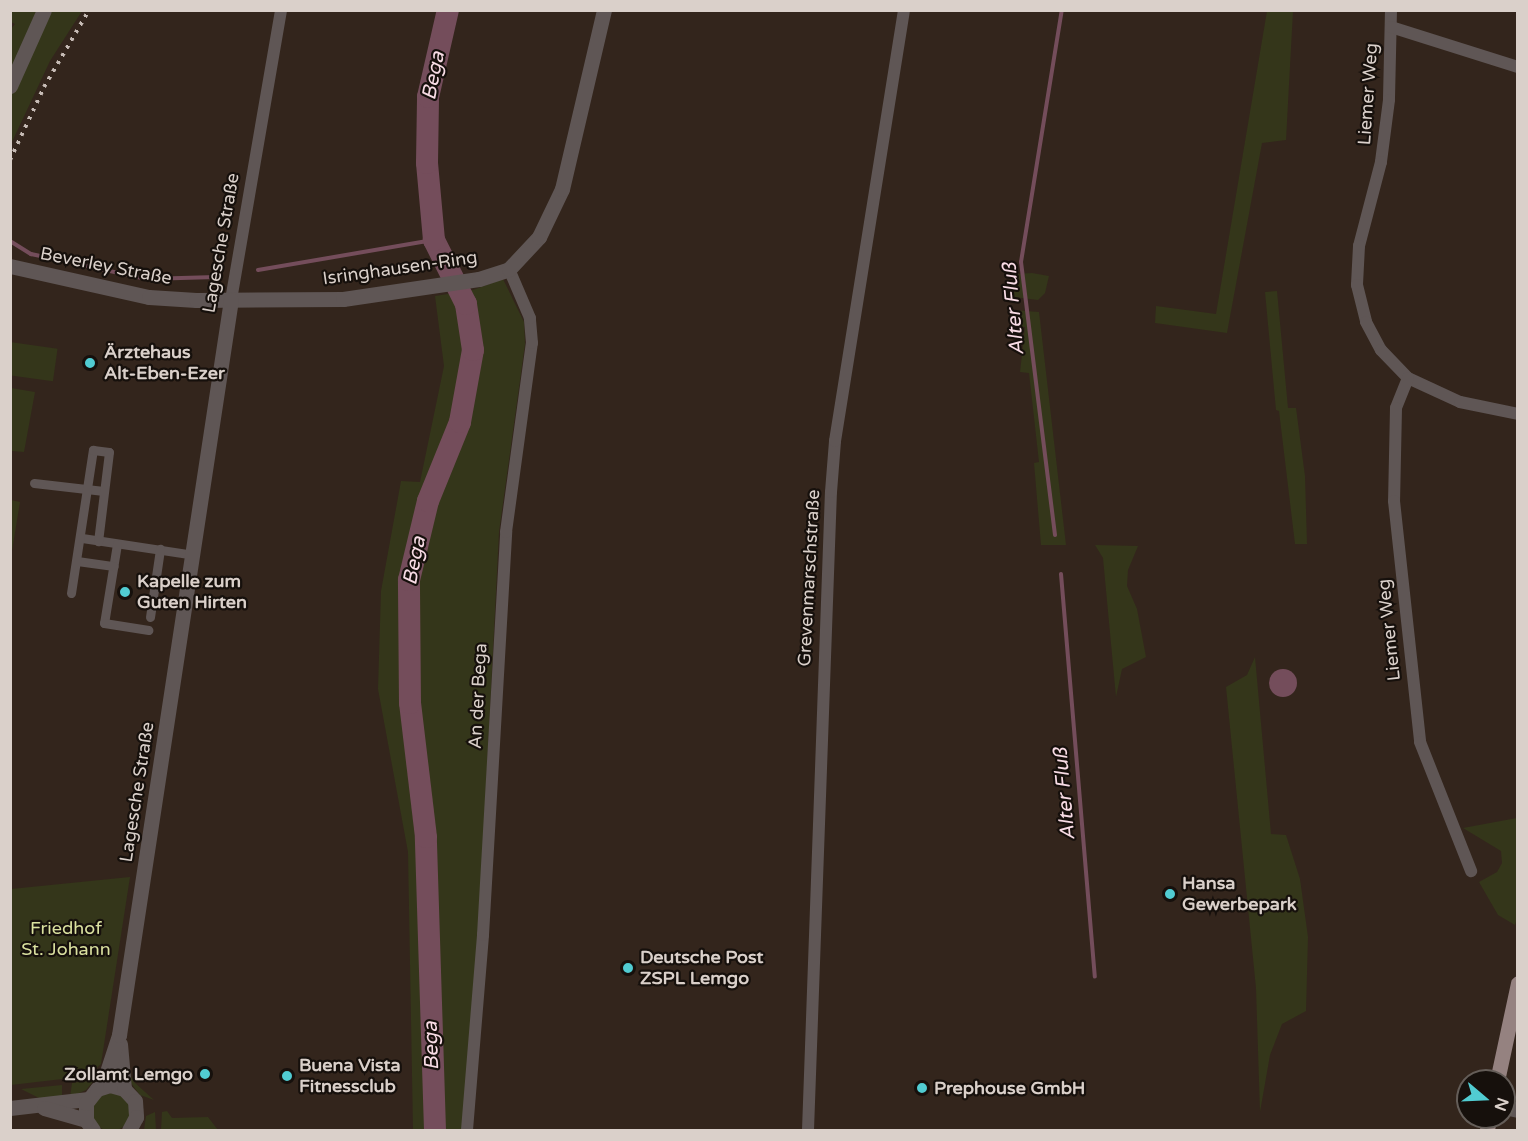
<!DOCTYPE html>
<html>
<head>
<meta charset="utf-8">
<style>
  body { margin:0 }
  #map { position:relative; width:1528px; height:1141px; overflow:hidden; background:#33251c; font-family:"Varela Round",sans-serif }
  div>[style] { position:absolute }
  .green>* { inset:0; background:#34361a; transform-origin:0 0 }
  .round { border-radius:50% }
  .water>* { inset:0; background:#744d5b }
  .stream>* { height:4px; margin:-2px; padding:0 2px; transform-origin:2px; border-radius:2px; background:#744d5b }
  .river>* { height:22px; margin:-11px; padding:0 11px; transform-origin:11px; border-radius:11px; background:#744d5b }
  .pedestrian>* { height:9px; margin:-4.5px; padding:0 4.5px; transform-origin:4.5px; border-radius:4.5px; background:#5f5655 }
  .minor>* { height:12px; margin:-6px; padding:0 6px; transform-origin:6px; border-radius:6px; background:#5f5655 }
  .tertiary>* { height:15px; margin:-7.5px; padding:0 7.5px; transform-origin:7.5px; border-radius:7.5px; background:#5f5655 }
  .primary>* { height:15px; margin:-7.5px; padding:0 7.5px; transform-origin:7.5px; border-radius:7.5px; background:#958280 }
  .rail>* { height:4px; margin-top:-2px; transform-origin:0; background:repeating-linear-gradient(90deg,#c6bbb5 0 3px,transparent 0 9px) }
  .dots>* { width:16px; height:16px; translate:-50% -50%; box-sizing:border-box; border:3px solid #16100c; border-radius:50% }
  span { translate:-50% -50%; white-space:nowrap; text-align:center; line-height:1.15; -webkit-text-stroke:4.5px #16100c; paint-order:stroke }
  .street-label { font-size:18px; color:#dad0ca }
  .poi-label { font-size:18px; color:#dad0ca; font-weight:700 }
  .left { translate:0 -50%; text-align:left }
  .right { translate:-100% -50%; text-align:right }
  .park-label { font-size:18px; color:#dae09f }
  .water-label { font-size:20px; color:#f8dce5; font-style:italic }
  .frame { position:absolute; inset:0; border:12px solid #dad0ca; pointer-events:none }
  .north { position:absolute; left:1456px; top:1069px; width:60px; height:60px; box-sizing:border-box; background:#16100c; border:2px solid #645d58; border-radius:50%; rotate:109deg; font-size:16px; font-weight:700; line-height:24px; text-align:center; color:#dad0ca }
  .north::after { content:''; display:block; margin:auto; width:21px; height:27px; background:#51ccd2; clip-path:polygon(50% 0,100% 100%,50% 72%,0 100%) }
</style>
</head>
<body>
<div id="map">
  <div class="green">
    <i style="clip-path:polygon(10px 11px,82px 11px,50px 61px,11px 144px,10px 30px,15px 24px,11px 22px)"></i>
    <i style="clip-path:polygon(1267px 11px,1293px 11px,1286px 140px,1262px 143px,1227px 333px,1155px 323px,1156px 306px,1216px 314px)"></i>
    <i style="clip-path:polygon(1032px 273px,1049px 276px,1045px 293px,1038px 300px,1014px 297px,1014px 274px)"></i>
    <i style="clip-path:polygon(503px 279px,524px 322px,525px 344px,499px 532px,480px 907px,463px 1130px,413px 1130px,408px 852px,378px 689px,381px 591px,401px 481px,420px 482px,444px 366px,435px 296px,473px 290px)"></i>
    <i style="clip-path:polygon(1277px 291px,1288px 408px,1296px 408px,1305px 476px,1307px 544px,1295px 544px,1279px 411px,1276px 410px,1265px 292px)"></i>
    <i style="clip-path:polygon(1012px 310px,1039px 312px,1066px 545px,1041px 545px,1034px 463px,1039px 462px,1029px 373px,1020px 372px,1025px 327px,1011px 326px)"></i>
    <i style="left:10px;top:342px;width:48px;height:33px;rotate:8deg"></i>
    <i style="clip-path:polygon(11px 388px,35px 392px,24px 452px,12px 451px,11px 457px)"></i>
    <i style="clip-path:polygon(11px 500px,20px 502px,11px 557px,10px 500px)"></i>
    <i style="clip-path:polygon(1095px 545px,1138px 546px,1128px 570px,1127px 586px,1137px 609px,1146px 657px,1122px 669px,1116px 697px,1103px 558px)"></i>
    <i style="clip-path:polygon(1255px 657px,1271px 834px,1286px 835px,1300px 879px,1308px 937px,1306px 1011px,1282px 1024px,1270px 1055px,1260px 1112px,1256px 988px,1226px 687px,1247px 675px)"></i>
    <i style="clip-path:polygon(1517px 818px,1518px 915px,1515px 925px,1498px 915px,1479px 882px,1497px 872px,1502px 863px,1501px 851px,1463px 828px)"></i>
    <i style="clip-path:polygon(130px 877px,101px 1064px,88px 1076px,11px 1085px,11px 889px)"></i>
    <i style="clip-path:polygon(129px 1072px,134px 1082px,154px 1100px,140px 1095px,131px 1083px)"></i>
    <i style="clip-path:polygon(100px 1073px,86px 1090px,70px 1097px,72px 1083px,92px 1080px)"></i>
    <i style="clip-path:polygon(62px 1085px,62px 1097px,41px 1099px,21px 1089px)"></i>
    <i class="round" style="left:92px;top:1093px;width:38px;height:38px"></i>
    <i style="clip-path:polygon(167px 1111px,172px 1118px,208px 1117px,218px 1130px,161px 1130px,162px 1112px)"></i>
    <i style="clip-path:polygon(155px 1112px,156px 1130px,144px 1130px,146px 1116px)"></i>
  </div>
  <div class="water">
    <i class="round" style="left:1269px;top:669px;width:28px;height:28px"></i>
  </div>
  <div class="stream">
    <i style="left:10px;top:241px;width:25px;rotate:32deg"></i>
    <i style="left:31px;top:254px;width:29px;rotate:12deg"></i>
    <i style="left:87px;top:266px;width:60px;rotate:12.4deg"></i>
    <i style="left:146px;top:279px;width:70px;rotate:-1.6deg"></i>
    <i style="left:258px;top:270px;width:179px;rotate:-9.7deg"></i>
    <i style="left:1055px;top:535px;width:275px;rotate:-97.1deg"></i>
    <i style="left:1021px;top:262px;width:255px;rotate:-80.8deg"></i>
    <i style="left:1061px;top:574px;width:404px;rotate:85.2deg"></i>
  </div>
  <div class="river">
    <i style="left:435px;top:1130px;width:293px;rotate:-91.8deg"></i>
    <i style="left:426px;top:837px;width:135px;rotate:-96.8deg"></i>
    <i style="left:410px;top:703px;width:123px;rotate:-90.5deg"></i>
    <i style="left:409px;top:580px;width:81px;rotate:-76.5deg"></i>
    <i style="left:428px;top:501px;width:85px;rotate:-67.9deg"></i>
    <i style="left:460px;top:422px;width:73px;rotate:-79.8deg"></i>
    <i style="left:473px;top:350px;width:47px;rotate:-98.7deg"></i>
    <i style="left:466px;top:304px;width:72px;rotate:-116.6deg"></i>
    <i style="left:434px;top:240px;width:77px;rotate:-95.2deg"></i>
    <i style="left:427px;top:163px;width:66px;rotate:-89.1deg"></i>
    <i style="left:428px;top:97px;width:89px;rotate:-77.1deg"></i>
  </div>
  <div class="pedestrian">
    <i style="left:34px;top:483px;width:70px;rotate:6.5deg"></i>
    <i style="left:82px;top:538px;width:113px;rotate:8.6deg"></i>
    <i style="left:117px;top:544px;width:80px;rotate:99.3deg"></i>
    <i style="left:104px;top:623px;width:45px;rotate:9deg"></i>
    <i style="left:77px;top:561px;width:37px;rotate:8deg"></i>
    <i style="left:71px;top:593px;width:145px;rotate:-81.3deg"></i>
    <i style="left:93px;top:450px;width:16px;rotate:7deg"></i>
    <i style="left:109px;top:452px;width:90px;rotate:97deg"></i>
    <i style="left:150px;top:617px;width:69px;rotate:-81.6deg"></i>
  </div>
  <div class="minor">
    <i style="left:1391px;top:10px;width:90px;rotate:91.3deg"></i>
    <i style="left:1389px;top:100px;width:63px;rotate:97.4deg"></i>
    <i style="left:1381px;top:162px;width:87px;rotate:104.7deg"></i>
    <i style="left:1359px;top:246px;width:39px;rotate:93deg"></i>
    <i style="left:1357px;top:285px;width:38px;rotate:76deg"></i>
    <i style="left:1366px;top:322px;width:32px;rotate:62deg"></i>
    <i style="left:1381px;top:350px;width:39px;rotate:46deg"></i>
    <i style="left:1408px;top:378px;width:57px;rotate:24.8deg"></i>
    <i style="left:1460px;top:402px;width:59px;rotate:11.7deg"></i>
    <i style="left:1391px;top:27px;width:133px;rotate:17.5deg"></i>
    <i style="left:231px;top:300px;width:294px;rotate:-80.2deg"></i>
    <i style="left:1408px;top:378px;width:32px;rotate:112deg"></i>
    <i style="left:1396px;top:408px;width:93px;rotate:91.2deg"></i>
    <i style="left:1394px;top:501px;width:242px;rotate:83.8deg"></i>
    <i style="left:1420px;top:742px;width:139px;rotate:68.4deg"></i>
    <i style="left:467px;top:1130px;width:196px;rotate:-85.3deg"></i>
    <i style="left:483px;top:935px;width:404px;rotate:-86.7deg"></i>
    <i style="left:506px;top:532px;width:191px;rotate:-82.2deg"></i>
    <i style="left:532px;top:343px;width:25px;rotate:-95deg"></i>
    <i style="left:530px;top:318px;width:53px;rotate:-113.2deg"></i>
    <i style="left:808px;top:1130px;width:638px;rotate:-87.94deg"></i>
    <i style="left:831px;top:492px;width:51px;rotate:-85.5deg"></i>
    <i style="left:835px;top:441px;width:436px;rotate:-80.9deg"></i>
  </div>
  <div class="tertiary">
    <i style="left:10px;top:86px;width:83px;rotate:-65.9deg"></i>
    <i style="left:10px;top:266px;width:142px;rotate:12.6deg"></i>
    <i style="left:149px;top:297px;width:47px;rotate:3.7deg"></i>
    <i style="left:196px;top:300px;width:147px;rotate:-0.4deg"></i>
    <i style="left:343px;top:299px;width:137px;rotate:-8.4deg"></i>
    <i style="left:479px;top:279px;width:32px;rotate:-18deg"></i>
    <i style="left:509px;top:269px;width:44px;rotate:-46.8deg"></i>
    <i style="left:539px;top:237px;width:53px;rotate:-64.4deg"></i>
    <i style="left:562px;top:189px;width:184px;rotate:-76.8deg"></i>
    <i style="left:120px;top:1044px;width:45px;rotate:84.9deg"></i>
    <i style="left:102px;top:1087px;width:55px;rotate:-71.9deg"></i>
    <i style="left:119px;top:1035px;width:743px;rotate:-81.34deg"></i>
    <i style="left:1504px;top:1107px;width:14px;rotate:12deg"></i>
    <i style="left:10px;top:1108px;width:79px;rotate:-6.6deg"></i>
    <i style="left:44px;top:1108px;width:44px;rotate:15.9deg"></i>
    <i style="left:93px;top:1130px;width:12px;rotate:-125deg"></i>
    <i style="left:86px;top:1120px;width:17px;rotate:-90deg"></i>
    <i style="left:86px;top:1103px;width:18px;rotate:-52deg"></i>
    <i style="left:97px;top:1089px;width:14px;rotate:-17deg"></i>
    <i style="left:110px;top:1085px;width:15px;rotate:16deg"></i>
    <i style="left:124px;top:1089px;width:16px;rotate:47deg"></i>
    <i style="left:135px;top:1101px;width:16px;rotate:86deg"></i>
    <i style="left:136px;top:1117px;width:15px;rotate:118deg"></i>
  </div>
  <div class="primary">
    <i style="left:1497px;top:1081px;width:100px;rotate:-77.9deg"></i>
    <i style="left:1487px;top:1130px;width:13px;rotate:-81deg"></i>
  </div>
  <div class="rail">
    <i style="left:10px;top:160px;width:81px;rotate:-65deg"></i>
    <i style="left:44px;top:87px;width:89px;rotate:-59.7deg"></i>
  </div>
  <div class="dots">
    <i style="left:90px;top:363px;background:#51ccd2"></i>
    <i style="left:125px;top:592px;background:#51ccd2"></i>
    <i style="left:1170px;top:894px;background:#51ccd2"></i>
    <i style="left:628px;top:968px;background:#51ccd2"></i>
    <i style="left:205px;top:1074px;background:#51ccd2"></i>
    <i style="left:287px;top:1076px;background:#51ccd2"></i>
    <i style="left:922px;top:1088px;background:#51ccd2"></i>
  </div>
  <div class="street-label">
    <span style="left:1368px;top:94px;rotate:-86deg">Liemer Weg</span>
    <span style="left:221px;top:243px;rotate:-80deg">Lagesche Straße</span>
    <span style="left:106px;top:266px;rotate:11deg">Beverley Straße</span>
    <span style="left:400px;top:268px;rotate:-8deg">Isringhausen-Ring</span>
    <span style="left:809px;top:578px;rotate:-87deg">Grevenmarschstraße</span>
    <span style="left:1389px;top:630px;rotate:-96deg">Liemer Weg</span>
    <span style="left:478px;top:696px;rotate:-87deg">An der Bega</span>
    <span style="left:137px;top:792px;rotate:-81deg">Lagesche Straße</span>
  </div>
  <div class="poi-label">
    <span class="left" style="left:104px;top:363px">Ärztehaus<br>Alt-Eben-Ezer</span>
    <span class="left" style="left:137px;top:592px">Kapelle zum<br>Guten Hirten</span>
    <span class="left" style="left:1182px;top:894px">Hansa<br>Gewerbepark</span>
    <span class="left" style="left:640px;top:968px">Deutsche Post<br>ZSPL Lemgo</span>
    <span class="left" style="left:299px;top:1076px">Buena Vista<br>Fitnessclub</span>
    <span class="right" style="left:193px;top:1074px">Zollamt Lemgo</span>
    <span class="left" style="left:934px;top:1088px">Prephouse GmbH</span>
  </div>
  <div class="park-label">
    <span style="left:66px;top:939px">Friedhof<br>St. Johann</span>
  </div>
  <div class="water-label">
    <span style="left:434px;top:76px;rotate:-79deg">Bega</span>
    <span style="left:1014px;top:309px;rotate:-95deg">Alter Fluß</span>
    <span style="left:415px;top:561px;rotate:-79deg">Bega</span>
    <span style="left:1065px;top:794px;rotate:-95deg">Alter Fluß</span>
    <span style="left:432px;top:1046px;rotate:-92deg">Bega</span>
  </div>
  <div class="frame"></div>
  <div class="north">N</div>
</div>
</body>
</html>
